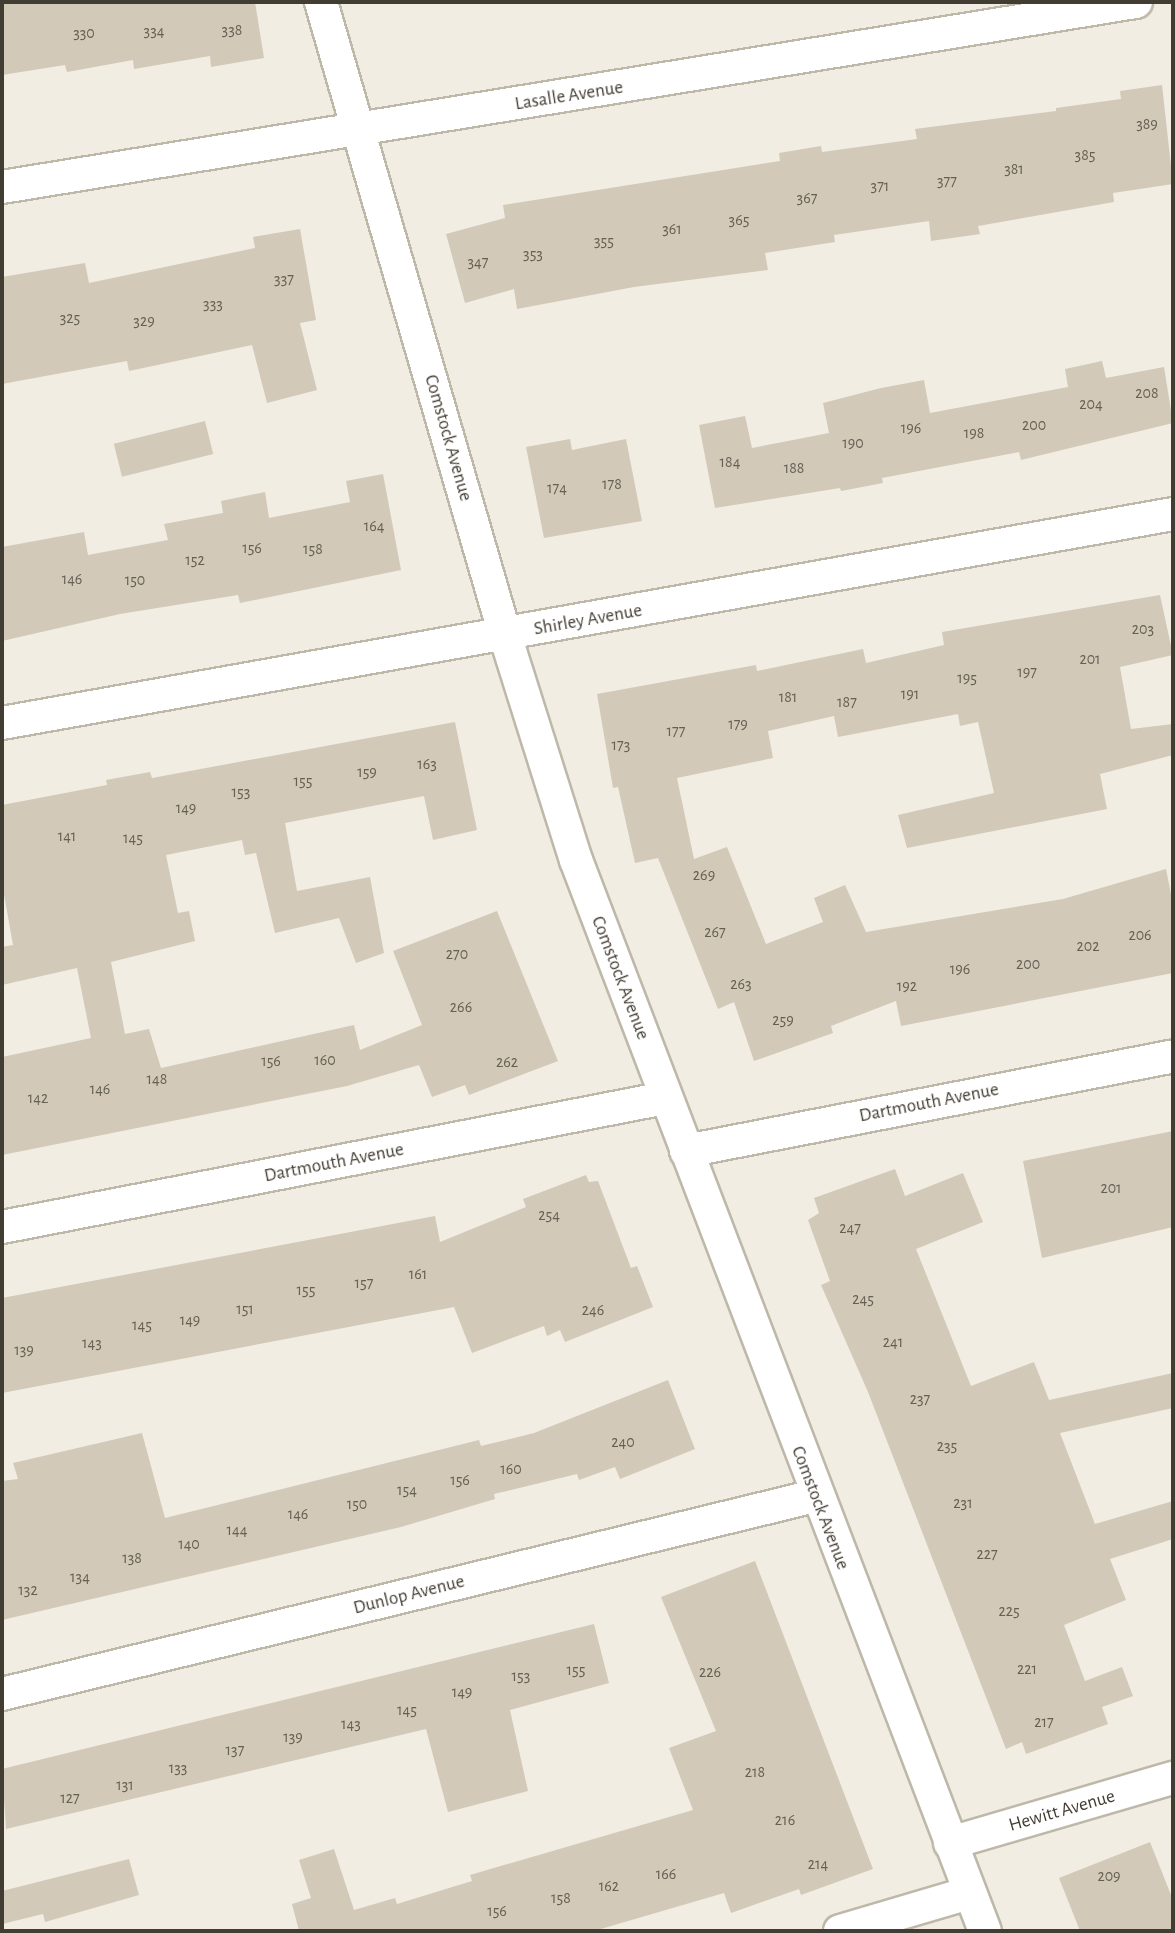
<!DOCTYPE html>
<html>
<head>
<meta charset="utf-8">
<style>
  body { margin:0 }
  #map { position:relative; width:1175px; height:1933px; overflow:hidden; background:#f1ede3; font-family:"Alegreya Sans",sans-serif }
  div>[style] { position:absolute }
  .building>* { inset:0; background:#d2c9b8; transform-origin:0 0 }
  .roads { filter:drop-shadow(2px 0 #beb8a9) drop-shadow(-2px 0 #beb8a9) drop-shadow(0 2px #beb8a9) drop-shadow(0 -2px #beb8a9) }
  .minor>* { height:32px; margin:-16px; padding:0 16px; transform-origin:16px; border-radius:16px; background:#fff }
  span { translate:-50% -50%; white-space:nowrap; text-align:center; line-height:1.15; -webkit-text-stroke:5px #fff; paint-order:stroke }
  .number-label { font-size:16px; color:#666054 }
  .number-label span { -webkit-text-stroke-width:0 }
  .street-label { font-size:19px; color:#423d33 }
  .frame { position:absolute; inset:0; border:4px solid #423d33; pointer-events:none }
</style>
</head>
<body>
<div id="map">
  <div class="building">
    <i style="clip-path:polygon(2px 2px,255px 2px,264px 58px,211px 67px,210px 56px,134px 69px,133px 60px,67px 72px,65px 65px,2px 75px)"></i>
    <i style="clip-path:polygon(1162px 85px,1173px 184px,1113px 193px,1114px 202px,978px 226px,980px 234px,931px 241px,929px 221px,834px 235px,835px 242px,765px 253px,768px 270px,634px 287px,517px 309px,514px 289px,465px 303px,446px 234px,505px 218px,503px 205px,780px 161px,779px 153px,821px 146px,822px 152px,917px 139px,915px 129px,1056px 111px,1056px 108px,1121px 99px,1120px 91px)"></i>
    <i style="clip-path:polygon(300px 229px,316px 320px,300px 323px,317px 390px,267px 403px,252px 345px,129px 371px,127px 361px,2px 384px,2px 277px,85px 263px,89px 283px,255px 248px,253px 237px)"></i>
    <i style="clip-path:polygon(1102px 361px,1106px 378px,1164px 367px,1173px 423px,1021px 460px,1019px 452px,882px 478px,883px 483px,841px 491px,840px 488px,715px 508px,699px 425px,745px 416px,752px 448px,829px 433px,823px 403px,881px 388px,924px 380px,930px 413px,1068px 387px,1065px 369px)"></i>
    <i style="left:205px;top:421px;width:34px;height:94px;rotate:76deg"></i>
    <i style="clip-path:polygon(570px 439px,572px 450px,626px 439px,642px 521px,544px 538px,526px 447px)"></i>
    <i style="clip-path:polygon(383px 474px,401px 570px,240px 603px,238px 595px,120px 614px,2px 641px,2px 547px,84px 532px,88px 555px,168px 540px,164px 524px,223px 513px,221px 501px,265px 492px,269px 518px,350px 502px,346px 481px)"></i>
    <i style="clip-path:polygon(1160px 595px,1173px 655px,1120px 667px,1131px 729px,1173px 724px,1173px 755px,1100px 774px,1107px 809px,907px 848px,898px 815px,994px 793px,978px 722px,960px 726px,958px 714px,838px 737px,834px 716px,768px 731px,773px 758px,677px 778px,694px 859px,727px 847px,766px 944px,823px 922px,814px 898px,845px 885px,866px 932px,1063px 899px,1166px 869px,1173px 904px,1173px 973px,901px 1026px,896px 1001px,831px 1026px,833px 1033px,754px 1061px,734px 1002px,718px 1009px,658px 858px,635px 863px,618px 787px,613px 788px,597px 694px,756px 665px,757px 671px,863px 649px,866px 663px,944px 645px,942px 632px)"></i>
    <i style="clip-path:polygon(455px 722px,477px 830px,433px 840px,424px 796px,285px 823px,297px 891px,370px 877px,384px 953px,356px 963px,339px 918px,275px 933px,256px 853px,245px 855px,242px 840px,166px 855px,178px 913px,189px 911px,195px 941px,111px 962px,125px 1034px,149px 1029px,161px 1068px,354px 1025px,360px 1050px,422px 1025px,393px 951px,497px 911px,558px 1061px,469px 1095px,465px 1085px,432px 1097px,419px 1065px,347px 1086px,2px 1155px,2px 1057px,91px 1038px,77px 968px,2px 985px,2px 947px,13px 945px,2px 883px,2px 805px,107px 785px,106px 780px,150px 772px,152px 778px)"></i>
    <i style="clip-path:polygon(1173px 1131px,1173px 1227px,1042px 1258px,1023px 1161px)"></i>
    <i style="clip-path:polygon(895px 1169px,905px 1196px,963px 1173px,983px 1222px,916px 1249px,971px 1386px,1034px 1362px,1049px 1400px,1173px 1373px,1173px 1408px,1060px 1433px,1095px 1524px,1173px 1501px,1173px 1539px,1110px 1559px,1126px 1600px,1064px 1625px,1085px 1681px,1122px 1667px,1133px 1696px,1102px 1707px,1108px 1724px,1026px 1754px,1022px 1742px,1006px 1749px,868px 1392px,821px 1285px,830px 1281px,808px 1220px,819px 1213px,814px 1198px)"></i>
    <i style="clip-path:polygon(586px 1175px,589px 1182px,598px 1181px,631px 1268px,637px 1266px,653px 1307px,565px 1342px,560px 1330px,547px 1336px,544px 1326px,472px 1353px,454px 1307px,2px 1393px,2px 1298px,435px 1216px,440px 1242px,526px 1207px,523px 1199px)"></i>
    <i style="clip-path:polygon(668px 1380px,695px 1449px,620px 1479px,615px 1467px,579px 1480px,577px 1474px,494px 1494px,495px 1499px,401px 1527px,2px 1620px,2px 1481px,18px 1479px,13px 1463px,142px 1433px,165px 1518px,479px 1440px,481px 1446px,534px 1433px)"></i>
    <i style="clip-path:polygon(755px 1561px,873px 1869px,801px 1895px,799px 1889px,731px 1913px,724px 1893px,594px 1931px,299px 1931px,292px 1904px,311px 1898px,299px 1860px,334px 1849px,354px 1910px,395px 1898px,397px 1904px,472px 1881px,470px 1875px,693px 1810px,669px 1748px,716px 1731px,661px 1597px)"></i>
    <i style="clip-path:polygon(594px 1624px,609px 1683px,510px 1710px,528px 1791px,448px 1812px,426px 1729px,6px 1829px,2px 1769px)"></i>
    <i style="clip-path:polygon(1150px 1842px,1173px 1900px,1173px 1931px,1080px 1931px,1059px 1878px)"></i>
    <i style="clip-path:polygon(129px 1859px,139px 1895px,45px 1922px,43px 1914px,2px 1924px,2px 1891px)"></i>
  </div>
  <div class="roads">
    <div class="minor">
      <i style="left:321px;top:2px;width:659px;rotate:73.79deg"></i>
      <i style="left:505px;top:635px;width:236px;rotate:72.5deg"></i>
      <i style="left:576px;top:860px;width:1146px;rotate:69.1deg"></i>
      <i style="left:2px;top:187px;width:1149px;rotate:-9.27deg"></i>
      <i style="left:2px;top:723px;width:1190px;rotate:-10.12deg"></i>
      <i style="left:686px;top:1151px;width:496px;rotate:-11deg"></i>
      <i style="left:2px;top:1227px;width:675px;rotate:-11.01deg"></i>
      <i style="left:2px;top:1694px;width:837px;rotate:-13.69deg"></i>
      <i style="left:950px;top:1843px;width:232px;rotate:-16.3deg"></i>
      <i style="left:840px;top:1931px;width:134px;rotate:-16.4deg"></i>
    </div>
  </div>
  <div class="number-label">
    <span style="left:232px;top:30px">338</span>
    <span style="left:154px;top:31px">334</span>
    <span style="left:84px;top:33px">330</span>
    <span style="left:1147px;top:124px">389</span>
    <span style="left:1085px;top:155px">385</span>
    <span style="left:1014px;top:169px">381</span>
    <span style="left:947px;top:181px">377</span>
    <span style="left:880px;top:186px">371</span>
    <span style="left:807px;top:198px">367</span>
    <span style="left:739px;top:220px">365</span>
    <span style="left:672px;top:229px">361</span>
    <span style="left:604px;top:241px">355</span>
    <span style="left:533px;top:254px">353</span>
    <span style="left:478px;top:262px">347</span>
    <span style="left:284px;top:279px">337</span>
    <span style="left:213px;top:304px">333</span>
    <span style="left:70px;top:318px">325</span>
    <span style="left:144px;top:321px">329</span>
    <span style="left:1147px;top:393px">208</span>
    <span style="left:1091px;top:404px">204</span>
    <span style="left:1034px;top:425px">200</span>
    <span style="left:911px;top:428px">196</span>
    <span style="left:974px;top:433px">198</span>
    <span style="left:853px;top:443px">190</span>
    <span style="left:730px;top:462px">184</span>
    <span style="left:794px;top:468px">188</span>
    <span style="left:612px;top:484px">178</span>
    <span style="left:557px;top:488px">174</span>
    <span style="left:374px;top:526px">164</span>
    <span style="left:252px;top:548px">156</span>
    <span style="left:313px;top:549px">158</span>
    <span style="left:195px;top:560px">152</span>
    <span style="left:72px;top:579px">146</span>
    <span style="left:135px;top:580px">150</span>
    <span style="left:1143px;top:629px">203</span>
    <span style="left:1090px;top:659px">201</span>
    <span style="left:1027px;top:672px">197</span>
    <span style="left:967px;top:678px">195</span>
    <span style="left:910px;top:694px">191</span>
    <span style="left:788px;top:697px">181</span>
    <span style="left:847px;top:702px">187</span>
    <span style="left:738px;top:724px">179</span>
    <span style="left:676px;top:731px">177</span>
    <span style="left:621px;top:745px">173</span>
    <span style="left:427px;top:764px">163</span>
    <span style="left:367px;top:772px">159</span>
    <span style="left:303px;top:781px">155</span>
    <span style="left:241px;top:792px">153</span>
    <span style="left:186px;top:808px">149</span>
    <span style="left:67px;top:836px">141</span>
    <span style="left:133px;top:838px">145</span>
    <span style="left:704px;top:875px">269</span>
    <span style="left:715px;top:932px">267</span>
    <span style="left:1140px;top:935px">206</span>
    <span style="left:1088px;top:946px">202</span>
    <span style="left:457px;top:954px">270</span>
    <span style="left:1028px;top:964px">200</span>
    <span style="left:960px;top:969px">196</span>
    <span style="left:741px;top:984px">263</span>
    <span style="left:907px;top:986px">192</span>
    <span style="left:461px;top:1007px">266</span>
    <span style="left:783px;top:1020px">259</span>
    <span style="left:325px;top:1060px">160</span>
    <span style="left:271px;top:1061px">156</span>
    <span style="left:507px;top:1062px">262</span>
    <span style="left:157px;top:1079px">148</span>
    <span style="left:100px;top:1089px">146</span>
    <span style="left:38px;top:1098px">142</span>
    <span style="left:1111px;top:1188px">201</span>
    <span style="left:549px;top:1215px">254</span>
    <span style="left:850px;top:1228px">247</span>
    <span style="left:418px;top:1274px">161</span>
    <span style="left:364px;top:1283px">157</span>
    <span style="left:306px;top:1290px">155</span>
    <span style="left:863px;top:1299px">245</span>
    <span style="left:245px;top:1309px">151</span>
    <span style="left:593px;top:1310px">246</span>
    <span style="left:190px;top:1320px">149</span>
    <span style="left:142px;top:1325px">145</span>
    <span style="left:893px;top:1342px">241</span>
    <span style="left:92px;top:1343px">143</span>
    <span style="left:24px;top:1350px">139</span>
    <span style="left:920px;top:1399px">237</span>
    <span style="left:623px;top:1442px">240</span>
    <span style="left:947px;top:1446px">235</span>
    <span style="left:511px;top:1469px">160</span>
    <span style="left:460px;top:1480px">156</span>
    <span style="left:407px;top:1490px">154</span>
    <span style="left:963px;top:1503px">231</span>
    <span style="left:357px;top:1504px">150</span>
    <span style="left:298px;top:1514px">146</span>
    <span style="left:237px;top:1530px">144</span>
    <span style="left:189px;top:1544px">140</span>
    <span style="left:987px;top:1554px">227</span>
    <span style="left:132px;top:1558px">138</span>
    <span style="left:80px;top:1577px">134</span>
    <span style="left:28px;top:1590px">132</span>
    <span style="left:1009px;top:1611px">225</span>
    <span style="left:1027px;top:1669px">221</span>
    <span style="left:576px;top:1670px">155</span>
    <span style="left:710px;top:1672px">226</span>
    <span style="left:521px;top:1676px">153</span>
    <span style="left:462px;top:1692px">149</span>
    <span style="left:407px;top:1710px">145</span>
    <span style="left:1044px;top:1722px">217</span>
    <span style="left:351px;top:1724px">143</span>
    <span style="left:293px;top:1737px">139</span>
    <span style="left:235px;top:1750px">137</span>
    <span style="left:178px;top:1768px">133</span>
    <span style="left:755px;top:1772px">218</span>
    <span style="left:125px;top:1785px">131</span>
    <span style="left:70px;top:1798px">127</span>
    <span style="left:785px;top:1820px">216</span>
    <span style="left:818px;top:1864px">214</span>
    <span style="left:666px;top:1874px">166</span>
    <span style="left:1109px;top:1876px">209</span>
    <span style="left:609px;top:1886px">162</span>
    <span style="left:561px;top:1898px">158</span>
    <span style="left:497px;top:1911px">156</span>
  </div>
  <div class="street-label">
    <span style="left:569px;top:96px;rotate:-9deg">Lasalle Avenue</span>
    <span style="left:448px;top:438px;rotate:74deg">Comstock Avenue</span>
    <span style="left:588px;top:620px;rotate:-10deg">Shirley Avenue</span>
    <span style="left:620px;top:978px;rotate:69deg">Comstock Avenue</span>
    <span style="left:929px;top:1103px;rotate:-11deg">Dartmouth Avenue</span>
    <span style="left:334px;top:1163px;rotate:-11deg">Dartmouth Avenue</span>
    <span style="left:820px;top:1508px;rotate:69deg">Comstock Avenue</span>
    <span style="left:409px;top:1595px;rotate:-14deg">Dunlop Avenue</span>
    <span style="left:1062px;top:1811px;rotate:-16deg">Hewitt Avenue</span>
  </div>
  <div class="frame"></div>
</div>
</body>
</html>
